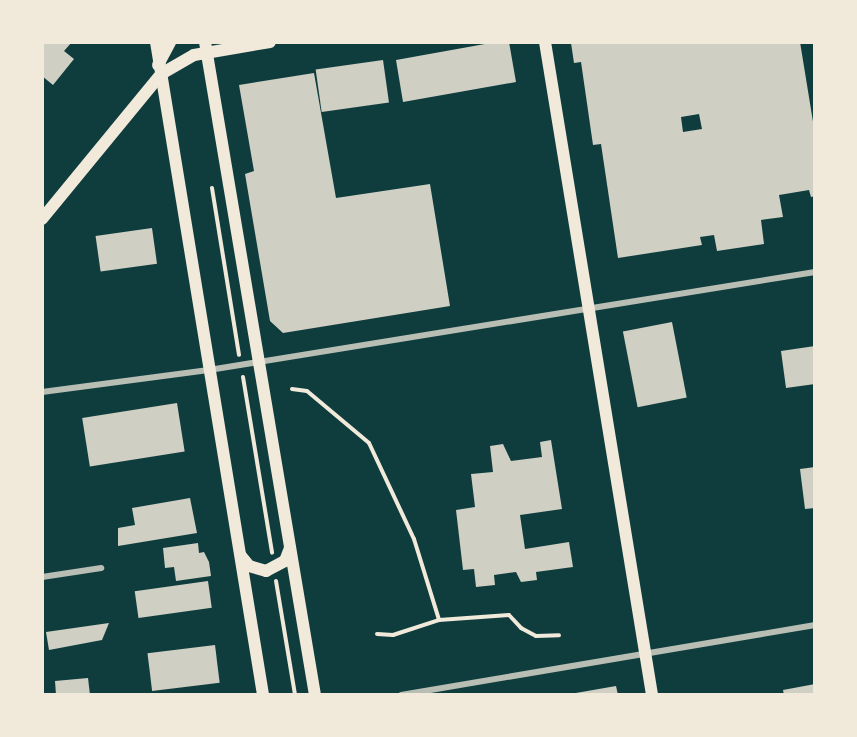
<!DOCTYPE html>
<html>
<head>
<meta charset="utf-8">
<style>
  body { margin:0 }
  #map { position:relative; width:857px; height:737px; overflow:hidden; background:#0f3d3e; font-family:Montserrat,sans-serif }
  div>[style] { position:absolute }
  .building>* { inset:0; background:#cfcfc3; transform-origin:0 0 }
  .path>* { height:4px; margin:-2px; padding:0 2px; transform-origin:2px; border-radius:2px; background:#f1e9da }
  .minor>* { height:6px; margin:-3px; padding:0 3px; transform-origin:3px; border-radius:3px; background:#b8beb3 }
  .secondary>* { height:12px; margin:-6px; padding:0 6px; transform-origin:6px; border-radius:6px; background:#f1e9da }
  span { translate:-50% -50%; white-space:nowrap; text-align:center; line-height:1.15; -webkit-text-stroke:5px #f1e9da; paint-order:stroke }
  .frame { position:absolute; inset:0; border:44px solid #f1e9da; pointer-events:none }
</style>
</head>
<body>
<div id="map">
  <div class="building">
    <i style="clip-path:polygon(42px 42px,72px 42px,64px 51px,74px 59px,53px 85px,42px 76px)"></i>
    <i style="clip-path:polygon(496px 42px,509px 42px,516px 82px,403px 102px,396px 60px)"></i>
    <i style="clip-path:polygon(evenodd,800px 42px,815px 134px,815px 196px,811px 197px,809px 190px,779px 195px,783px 217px,761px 220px,764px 244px,717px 251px,714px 235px,700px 237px,702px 245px,618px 258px,601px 144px,593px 145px,581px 62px,574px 63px,571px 43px,800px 42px,699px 114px,702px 129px,683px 132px,681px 117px,699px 114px)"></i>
    <i style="left:383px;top:60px;width:43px;height:68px;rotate:82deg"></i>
    <i style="clip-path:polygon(314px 73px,336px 198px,430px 184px,450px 306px,283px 333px,270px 321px,245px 174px,254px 171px,239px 85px)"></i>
    <i style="left:152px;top:228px;width:36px;height:57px;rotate:82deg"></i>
    <i style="left:672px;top:322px;width:77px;height:50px;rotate:79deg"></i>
    <i style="clip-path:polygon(815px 346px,815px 384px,786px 388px,781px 351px)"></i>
    <i style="left:177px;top:403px;width:49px;height:96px;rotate:81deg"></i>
    <i style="clip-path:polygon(551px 440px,562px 509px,520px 515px,525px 549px,569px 542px,573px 567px,536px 572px,537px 580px,521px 582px,516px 572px,494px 575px,495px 585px,476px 587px,474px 569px,463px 570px,456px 510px,475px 507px,471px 474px,493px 472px,490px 446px,503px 444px,511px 461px,542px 457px,540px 442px)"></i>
    <i style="clip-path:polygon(815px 467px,815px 508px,805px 509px,800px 469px)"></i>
    <i style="clip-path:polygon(190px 498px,197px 533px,118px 546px,118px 528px,135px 525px,132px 508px)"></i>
    <i style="clip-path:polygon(198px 543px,199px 553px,204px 552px,209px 562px,211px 576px,176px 581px,174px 567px,165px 568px,163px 548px)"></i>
    <i style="left:208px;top:581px;width:27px;height:74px;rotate:82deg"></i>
    <i style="clip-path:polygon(109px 623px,102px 640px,49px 650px,46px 632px)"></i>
    <i style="left:215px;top:645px;width:38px;height:68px;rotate:83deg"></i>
    <i style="clip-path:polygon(88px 678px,90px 695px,56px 695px,55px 681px)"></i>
    <i style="clip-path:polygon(815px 684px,815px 695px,784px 695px,783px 690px)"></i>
    <i style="clip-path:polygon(616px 686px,618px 695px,570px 695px,570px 694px)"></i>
  </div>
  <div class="path">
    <i style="left:212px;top:188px;width:169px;rotate:80.8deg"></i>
    <i style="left:243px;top:377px;width:178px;rotate:80.6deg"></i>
    <i style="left:292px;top:389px;width:15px;rotate:8deg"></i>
    <i style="left:307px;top:391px;width:81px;rotate:40deg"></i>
    <i style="left:369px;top:443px;width:106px;rotate:64.9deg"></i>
    <i style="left:414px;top:539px;width:85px;rotate:72.8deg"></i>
    <i style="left:276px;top:581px;width:116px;rotate:80.5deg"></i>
    <i style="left:377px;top:634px;width:16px;rotate:4deg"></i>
    <i style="left:393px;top:635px;width:48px;rotate:-18.1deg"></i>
    <i style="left:439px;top:620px;width:70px;rotate:-4.1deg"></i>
    <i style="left:509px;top:615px;width:18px;rotate:47deg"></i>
    <i style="left:521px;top:628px;width:17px;rotate:28deg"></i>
    <i style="left:536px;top:636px;width:23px;rotate:-2deg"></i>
  </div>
  <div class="minor">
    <i style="left:42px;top:392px;width:168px;rotate:-7.5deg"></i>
    <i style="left:209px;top:370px;width:614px;rotate:-9.19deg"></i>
    <i style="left:42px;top:577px;width:60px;rotate:-8.7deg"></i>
    <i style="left:401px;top:695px;width:420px;rotate:-9.6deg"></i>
  </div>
  <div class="secondary">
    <i style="left:156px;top:42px;width:662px;rotate:80.69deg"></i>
    <i style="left:205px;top:42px;width:662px;rotate:80.44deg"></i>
    <i style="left:545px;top:42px;width:662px;rotate:80.69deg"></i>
    <i style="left:158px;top:65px;width:26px;rotate:-62deg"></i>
    <i style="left:42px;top:219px;width:188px;rotate:-50.6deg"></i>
    <i style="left:161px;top:74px;width:38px;rotate:-30deg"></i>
    <i style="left:194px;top:55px;width:77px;rotate:-9.7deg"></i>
    <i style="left:241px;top:556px;width:13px;rotate:51deg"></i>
    <i style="left:249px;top:566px;width:18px;rotate:16deg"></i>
    <i style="left:266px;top:571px;width:21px;rotate:-28deg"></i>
    <i style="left:285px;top:561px;width:14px;rotate:-69deg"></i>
  </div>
  <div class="frame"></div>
</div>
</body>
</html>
